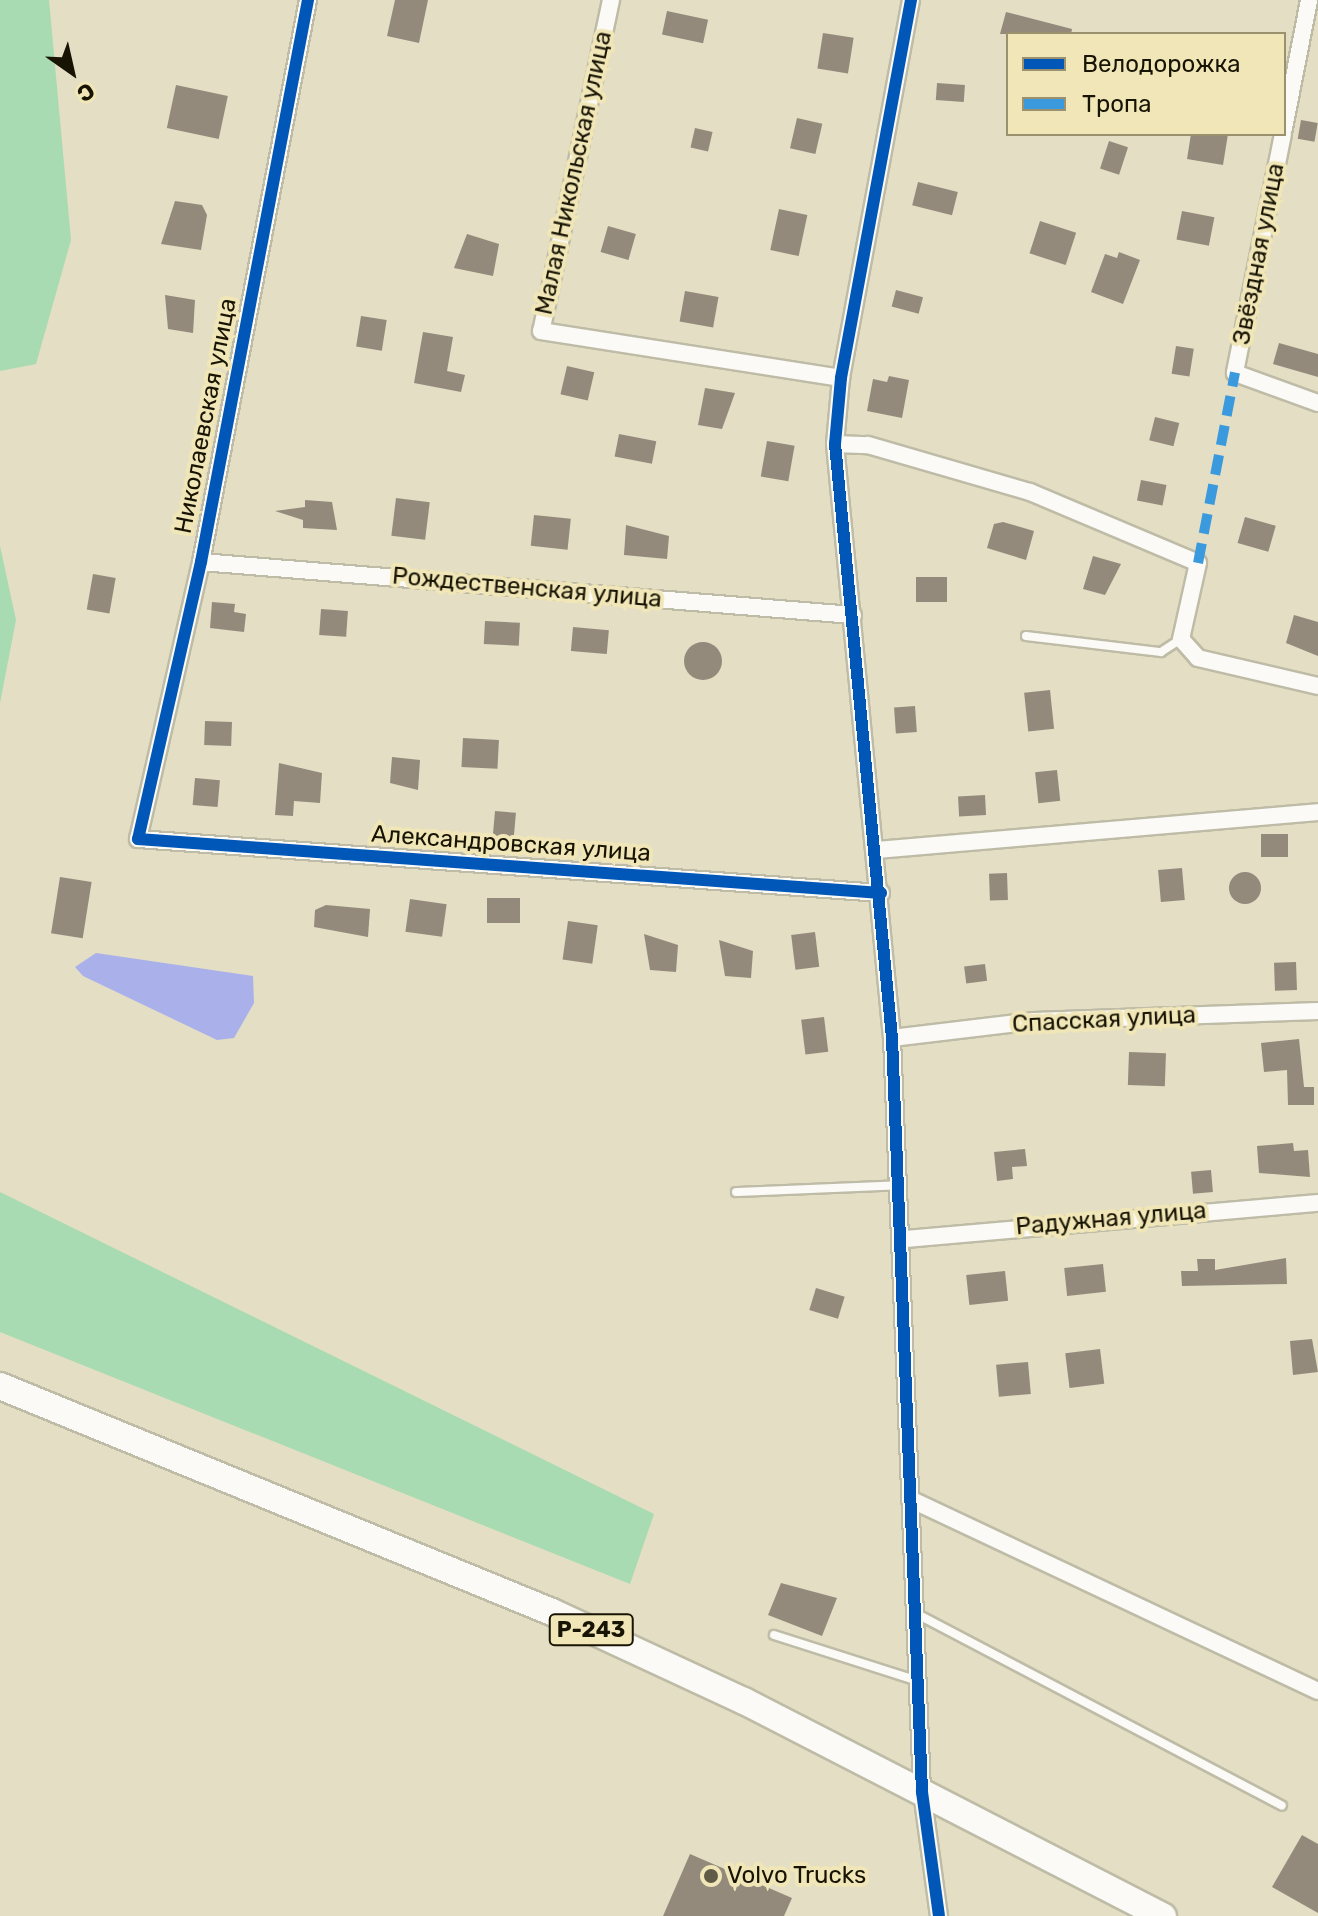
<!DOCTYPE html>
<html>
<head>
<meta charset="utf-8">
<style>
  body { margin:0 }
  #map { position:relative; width:1318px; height:1916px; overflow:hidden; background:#e3dec4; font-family:Rubik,sans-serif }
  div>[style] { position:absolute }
  .green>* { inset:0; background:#a8dbb1 }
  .water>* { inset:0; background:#aab1ea }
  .building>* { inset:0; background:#948a7c; transform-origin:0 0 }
  .round { border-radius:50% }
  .roads { filter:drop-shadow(2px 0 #bebba6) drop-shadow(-2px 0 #bebba6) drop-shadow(0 2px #bebba6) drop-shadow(0 -2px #bebba6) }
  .service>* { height:8px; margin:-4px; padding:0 4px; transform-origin:4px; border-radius:4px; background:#fbfaf6 }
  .minor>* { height:16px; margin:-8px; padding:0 8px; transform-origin:8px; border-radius:8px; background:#fbfaf6 }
  .trunk>* { height:26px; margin:-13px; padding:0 13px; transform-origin:13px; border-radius:13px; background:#fbfaf6 }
  .quiet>* { height:10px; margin-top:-5px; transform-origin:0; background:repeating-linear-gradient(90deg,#3b9add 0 20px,transparent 0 30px) }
  .cycleway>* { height:12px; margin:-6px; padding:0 6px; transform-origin:6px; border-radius:6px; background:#0057b8 }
  .dots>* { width:22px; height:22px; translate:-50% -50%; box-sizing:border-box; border:4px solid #f0e6b7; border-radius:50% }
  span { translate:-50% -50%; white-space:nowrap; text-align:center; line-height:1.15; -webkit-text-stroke:8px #f0e6b7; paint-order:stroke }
  .shield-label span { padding:2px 6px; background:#f0e6b7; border:2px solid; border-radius:6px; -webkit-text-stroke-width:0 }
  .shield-label { font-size:22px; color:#181404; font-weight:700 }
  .street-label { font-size:24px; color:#181404 }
  .poi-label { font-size:24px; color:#181404 }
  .left { translate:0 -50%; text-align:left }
  .legend { position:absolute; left:1006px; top:32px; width:280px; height:104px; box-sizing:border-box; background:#f0e6b7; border:2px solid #9a926f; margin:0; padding:10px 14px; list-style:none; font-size:24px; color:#181404 }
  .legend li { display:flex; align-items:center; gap:16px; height:40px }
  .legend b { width:40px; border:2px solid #9a926f }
  .north { position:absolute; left:32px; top:32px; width:80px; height:80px; -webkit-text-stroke:6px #f0e6b7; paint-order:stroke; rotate:146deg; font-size:22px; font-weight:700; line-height:32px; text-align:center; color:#181404 }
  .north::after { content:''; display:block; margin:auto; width:28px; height:36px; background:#181404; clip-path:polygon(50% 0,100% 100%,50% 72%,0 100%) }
</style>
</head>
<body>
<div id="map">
  <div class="green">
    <i style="clip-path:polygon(0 0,49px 0,71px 240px,36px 364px,0 371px)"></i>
    <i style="clip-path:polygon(0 546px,16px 620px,0 703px)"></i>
    <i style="clip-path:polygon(0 1192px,654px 1514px,630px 1584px,0 1332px)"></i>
  </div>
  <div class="water">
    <i style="clip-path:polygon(96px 953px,253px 976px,254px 1003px,234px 1038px,217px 1040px,83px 976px,75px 967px)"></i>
  </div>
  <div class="building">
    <i style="clip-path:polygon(395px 0,428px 0,419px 43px,387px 36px)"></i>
    <i style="left:667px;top:11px;width:42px;height:24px;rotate:12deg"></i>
    <i style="clip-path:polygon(1006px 12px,1072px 29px,1071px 34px,1000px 34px)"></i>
    <i style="left:823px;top:33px;width:31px;height:36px;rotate:9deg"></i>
    <i style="left:937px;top:83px;width:28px;height:17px;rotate:4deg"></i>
    <i style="left:176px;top:85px;width:53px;height:44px;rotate:12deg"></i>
    <i style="left:797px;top:118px;width:26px;height:31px;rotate:13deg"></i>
    <i style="left:1301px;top:120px;width:17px;height:19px;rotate:10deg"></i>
    <i style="left:695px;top:128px;width:18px;height:20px;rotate:13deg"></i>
    <i style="clip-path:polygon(1191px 134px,1228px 134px,1223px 165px,1187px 159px)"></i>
    <i style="left:1109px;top:141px;width:20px;height:29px;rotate:18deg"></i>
    <i style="left:918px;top:182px;width:41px;height:24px;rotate:14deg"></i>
    <i style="clip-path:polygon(175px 201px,202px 205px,207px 215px,201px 250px,161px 244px)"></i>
    <i style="left:779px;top:209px;width:29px;height:42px;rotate:12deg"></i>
    <i style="left:1182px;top:211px;width:33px;height:29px;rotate:11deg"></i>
    <i style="left:1040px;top:221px;width:38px;height:34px;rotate:18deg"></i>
    <i style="left:608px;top:226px;width:29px;height:27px;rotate:16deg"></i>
    <i style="clip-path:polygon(467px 234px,499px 244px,493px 276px,454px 268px)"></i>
    <i style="clip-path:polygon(1119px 252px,1140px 260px,1123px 304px,1091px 292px,1105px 254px,1117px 258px)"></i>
    <i style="left:896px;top:290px;width:28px;height:17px;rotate:15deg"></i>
    <i style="left:685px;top:291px;width:34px;height:31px;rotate:10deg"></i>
    <i style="clip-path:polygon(165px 295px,195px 300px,193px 333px,168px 329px)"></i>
    <i style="left:361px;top:316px;width:26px;height:31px;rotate:9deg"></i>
    <i style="clip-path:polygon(423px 332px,453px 337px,447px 371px,465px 375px,461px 392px,414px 383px)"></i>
    <i style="clip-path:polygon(1279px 343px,1318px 354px,1318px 377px,1273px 364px)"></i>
    <i style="left:1176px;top:346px;width:18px;height:28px;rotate:9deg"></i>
    <i style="left:567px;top:366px;width:28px;height:29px;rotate:13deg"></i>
    <i style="clip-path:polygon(889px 376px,909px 380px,902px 418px,867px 411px,873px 379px,887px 382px)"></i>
    <i style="clip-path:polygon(705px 388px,735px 393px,722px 429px,698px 425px)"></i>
    <i style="left:1155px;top:417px;width:25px;height:24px;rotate:14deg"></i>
    <i style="left:619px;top:434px;width:38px;height:23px;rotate:11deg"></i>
    <i style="left:767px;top:441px;width:28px;height:36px;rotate:10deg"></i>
    <i style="left:1141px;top:480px;width:26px;height:21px;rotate:11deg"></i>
    <i style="left:396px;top:498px;width:34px;height:38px;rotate:7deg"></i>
    <i style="clip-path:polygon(305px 500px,332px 502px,337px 530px,303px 528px,303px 520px,275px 511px,305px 507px)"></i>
    <i style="left:534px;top:515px;width:37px;height:31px;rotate:6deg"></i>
    <i style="left:1245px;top:517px;width:32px;height:27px;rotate:16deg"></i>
    <i style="clip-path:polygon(1003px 522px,1034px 531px,1026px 560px,987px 548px,994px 524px)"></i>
    <i style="clip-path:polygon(626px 525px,669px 536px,667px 559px,624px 555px)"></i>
    <i style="clip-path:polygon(1093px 556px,1121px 564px,1105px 595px,1083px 589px)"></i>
    <i style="left:93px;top:574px;width:23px;height:36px;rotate:10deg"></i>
    <i style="left:947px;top:577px;width:25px;height:31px;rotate:90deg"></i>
    <i style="clip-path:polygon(212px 602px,235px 604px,234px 612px,246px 614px,244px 632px,210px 628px)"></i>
    <i style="left:321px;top:609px;width:27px;height:26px;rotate:4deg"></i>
    <i style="clip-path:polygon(1294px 615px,1318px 622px,1318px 656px,1286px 643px)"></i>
    <i style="left:485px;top:621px;width:35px;height:23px;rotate:3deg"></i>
    <i style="left:573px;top:627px;width:36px;height:24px;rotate:5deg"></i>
    <i class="round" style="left:684px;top:642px;width:38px;height:38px"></i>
    <i style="left:1050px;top:690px;width:39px;height:26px;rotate:84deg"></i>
    <i style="left:915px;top:706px;width:26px;height:21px;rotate:86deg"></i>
    <i style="left:205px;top:721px;width:27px;height:24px;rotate:2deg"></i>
    <i style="left:463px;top:738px;width:36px;height:29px;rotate:3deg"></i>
    <i style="clip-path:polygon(392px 757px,420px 760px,418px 790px,390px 783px)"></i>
    <i style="clip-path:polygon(279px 763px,322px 773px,320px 803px,294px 801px,293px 816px,275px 815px)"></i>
    <i style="left:1057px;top:770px;width:31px;height:22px;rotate:84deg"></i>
    <i style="left:195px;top:778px;width:25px;height:27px;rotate:5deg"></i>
    <i style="left:985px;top:795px;width:20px;height:27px;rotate:87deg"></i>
    <i style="left:495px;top:811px;width:21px;height:37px;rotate:5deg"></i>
    <i style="left:1261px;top:834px;width:27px;height:23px"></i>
    <i style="left:1182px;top:868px;width:32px;height:24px;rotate:85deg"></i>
    <i class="round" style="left:1229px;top:872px;width:32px;height:32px"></i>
    <i style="left:1007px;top:873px;width:27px;height:18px;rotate:88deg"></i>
    <i style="left:60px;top:877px;width:32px;height:57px;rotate:9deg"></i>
    <i style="left:487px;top:898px;width:33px;height:25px"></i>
    <i style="left:410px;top:899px;width:37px;height:33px;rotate:8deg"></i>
    <i style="clip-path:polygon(326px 905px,370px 909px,368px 937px,314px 927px,315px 910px)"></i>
    <i style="left:568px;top:921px;width:30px;height:39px;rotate:8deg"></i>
    <i style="left:815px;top:932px;width:35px;height:24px;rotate:83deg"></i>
    <i style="clip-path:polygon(644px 934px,678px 945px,676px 972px,650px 970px)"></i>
    <i style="clip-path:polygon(719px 940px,753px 951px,751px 978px,725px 976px)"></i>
    <i style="left:1296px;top:962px;width:28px;height:22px;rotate:88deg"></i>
    <i style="left:985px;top:964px;width:17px;height:21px;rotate:83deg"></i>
    <i style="left:824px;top:1017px;width:35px;height:23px;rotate:83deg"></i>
    <i style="clip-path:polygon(1299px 1039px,1304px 1087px,1314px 1087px,1314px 1105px,1288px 1105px,1287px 1070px,1264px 1072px,1261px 1043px)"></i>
    <i style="left:1129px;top:1052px;width:37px;height:33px;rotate:2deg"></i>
    <i style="clip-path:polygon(1293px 1143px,1294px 1151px,1308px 1150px,1310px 1177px,1259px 1173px,1257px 1146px)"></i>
    <i style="clip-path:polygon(1025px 1149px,1027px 1166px,1012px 1167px,1013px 1179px,997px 1181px,994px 1152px)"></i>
    <i style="left:1211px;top:1170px;width:22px;height:20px;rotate:85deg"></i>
    <i style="clip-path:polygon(1286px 1258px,1287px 1284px,1182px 1286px,1181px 1271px,1198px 1271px,1197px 1259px,1215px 1259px,1215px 1270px)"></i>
    <i style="left:1103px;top:1264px;width:28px;height:39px;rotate:84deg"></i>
    <i style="left:1005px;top:1271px;width:30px;height:39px;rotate:84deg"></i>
    <i style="left:816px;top:1288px;width:30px;height:23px;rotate:17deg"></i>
    <i style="clip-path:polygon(1312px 1339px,1318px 1372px,1293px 1375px,1290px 1341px)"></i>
    <i style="left:1100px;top:1349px;width:35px;height:35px;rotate:83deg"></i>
    <i style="left:1028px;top:1362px;width:32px;height:32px;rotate:85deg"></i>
    <i style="clip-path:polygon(781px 1583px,837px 1598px,822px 1636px,768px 1615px)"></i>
    <i style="clip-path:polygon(1302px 1835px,1318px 1844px,1318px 1913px,1272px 1887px)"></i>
    <i style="clip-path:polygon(690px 1854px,792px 1898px,784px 1916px,663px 1916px)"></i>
  </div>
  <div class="roads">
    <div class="service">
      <i style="left:1026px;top:636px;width:136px;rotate:6.8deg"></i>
      <i style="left:1161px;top:652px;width:24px;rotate:-33deg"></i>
      <i style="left:736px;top:1192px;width:165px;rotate:-2.4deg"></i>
      <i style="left:917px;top:1614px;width:412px;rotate:27.7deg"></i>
      <i style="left:774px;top:1635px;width:151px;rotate:17.7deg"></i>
    </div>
    <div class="minor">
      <i style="left:308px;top:0;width:572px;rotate:100.78deg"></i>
      <i style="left:201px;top:562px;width:284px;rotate:102.8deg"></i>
      <i style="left:138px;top:839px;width:745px;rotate:4.16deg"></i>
      <i style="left:611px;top:0;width:338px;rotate:101.9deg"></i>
      <i style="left:541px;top:331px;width:304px;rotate:8.9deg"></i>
      <i style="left:911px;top:0;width:384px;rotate:100.5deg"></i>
      <i style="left:841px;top:378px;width:66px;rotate:95.2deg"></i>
      <i style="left:835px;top:444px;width:597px;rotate:84.52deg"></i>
      <i style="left:892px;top:1038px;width:755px;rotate:87.72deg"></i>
      <i style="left:922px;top:1792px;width:125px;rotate:82.2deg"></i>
      <i style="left:1284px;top:128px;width:130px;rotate:-78.9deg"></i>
      <i style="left:1283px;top:134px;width:244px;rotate:101.4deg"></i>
      <i style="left:1235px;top:373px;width:88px;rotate:19.9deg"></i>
      <i style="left:835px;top:444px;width:33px;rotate:2deg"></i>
      <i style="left:868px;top:445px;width:169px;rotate:16.2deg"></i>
      <i style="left:1030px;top:492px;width:182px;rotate:22.9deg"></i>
      <i style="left:1198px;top:563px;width:78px;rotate:102.6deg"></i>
      <i style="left:1181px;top:639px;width:25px;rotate:48deg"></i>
      <i style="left:1198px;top:658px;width:123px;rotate:13.1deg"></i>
      <i style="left:201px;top:562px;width:654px;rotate:4.65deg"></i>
      <i style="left:876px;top:850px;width:444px;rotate:-4.9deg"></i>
      <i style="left:892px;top:1038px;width:143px;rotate:-6.8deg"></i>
      <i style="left:1034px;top:1021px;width:284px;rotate:-2deg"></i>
      <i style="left:905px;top:1239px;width:415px;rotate:-5deg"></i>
      <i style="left:914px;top:1501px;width:446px;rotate:25.2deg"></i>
    </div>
    <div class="trunk">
      <i style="left:0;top:1386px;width:596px;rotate:22.27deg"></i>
      <i style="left:552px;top:1612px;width:212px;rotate:24.9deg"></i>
      <i style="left:744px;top:1701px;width:471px;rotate:27.2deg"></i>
    </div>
  </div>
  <div class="quiet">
    <i style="left:1198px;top:563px;width:194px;rotate:-79deg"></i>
  </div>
  <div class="cycleway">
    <i style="left:308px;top:0;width:572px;rotate:100.78deg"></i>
    <i style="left:201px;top:562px;width:284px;rotate:102.8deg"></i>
    <i style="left:138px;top:839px;width:745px;rotate:4.16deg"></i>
    <i style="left:911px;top:0;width:384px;rotate:100.5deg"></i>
    <i style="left:841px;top:378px;width:66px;rotate:95.2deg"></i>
    <i style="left:835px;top:444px;width:597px;rotate:84.52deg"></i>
    <i style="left:892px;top:1038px;width:755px;rotate:87.72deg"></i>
    <i style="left:922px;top:1792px;width:125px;rotate:82.2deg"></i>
  </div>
  <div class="dots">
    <i style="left:711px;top:1876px;background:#5f5b47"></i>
  </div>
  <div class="shield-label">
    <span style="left:591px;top:1630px">Р-243</span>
  </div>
  <div class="street-label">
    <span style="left:574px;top:173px;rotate:-78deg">Малая Никольская улица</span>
    <span style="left:1259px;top:254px;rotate:-79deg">Звёздная улица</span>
    <span style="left:206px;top:416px;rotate:-79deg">Николаевская улица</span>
    <span style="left:527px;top:588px;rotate:5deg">Рождественская улица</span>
    <span style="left:511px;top:844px;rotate:4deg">Александровская улица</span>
    <span style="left:1104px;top:1020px;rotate:-3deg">Спасская улица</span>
    <span style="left:1111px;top:1219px;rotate:-5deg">Радужная улица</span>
  </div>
  <div class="poi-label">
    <span class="left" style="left:727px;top:1876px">Volvo Trucks</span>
  </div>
  <ul class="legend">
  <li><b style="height:10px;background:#0057b8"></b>Велодорожка</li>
  <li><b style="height:10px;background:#3b9add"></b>Тропа</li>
  </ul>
  <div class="north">С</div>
</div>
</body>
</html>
